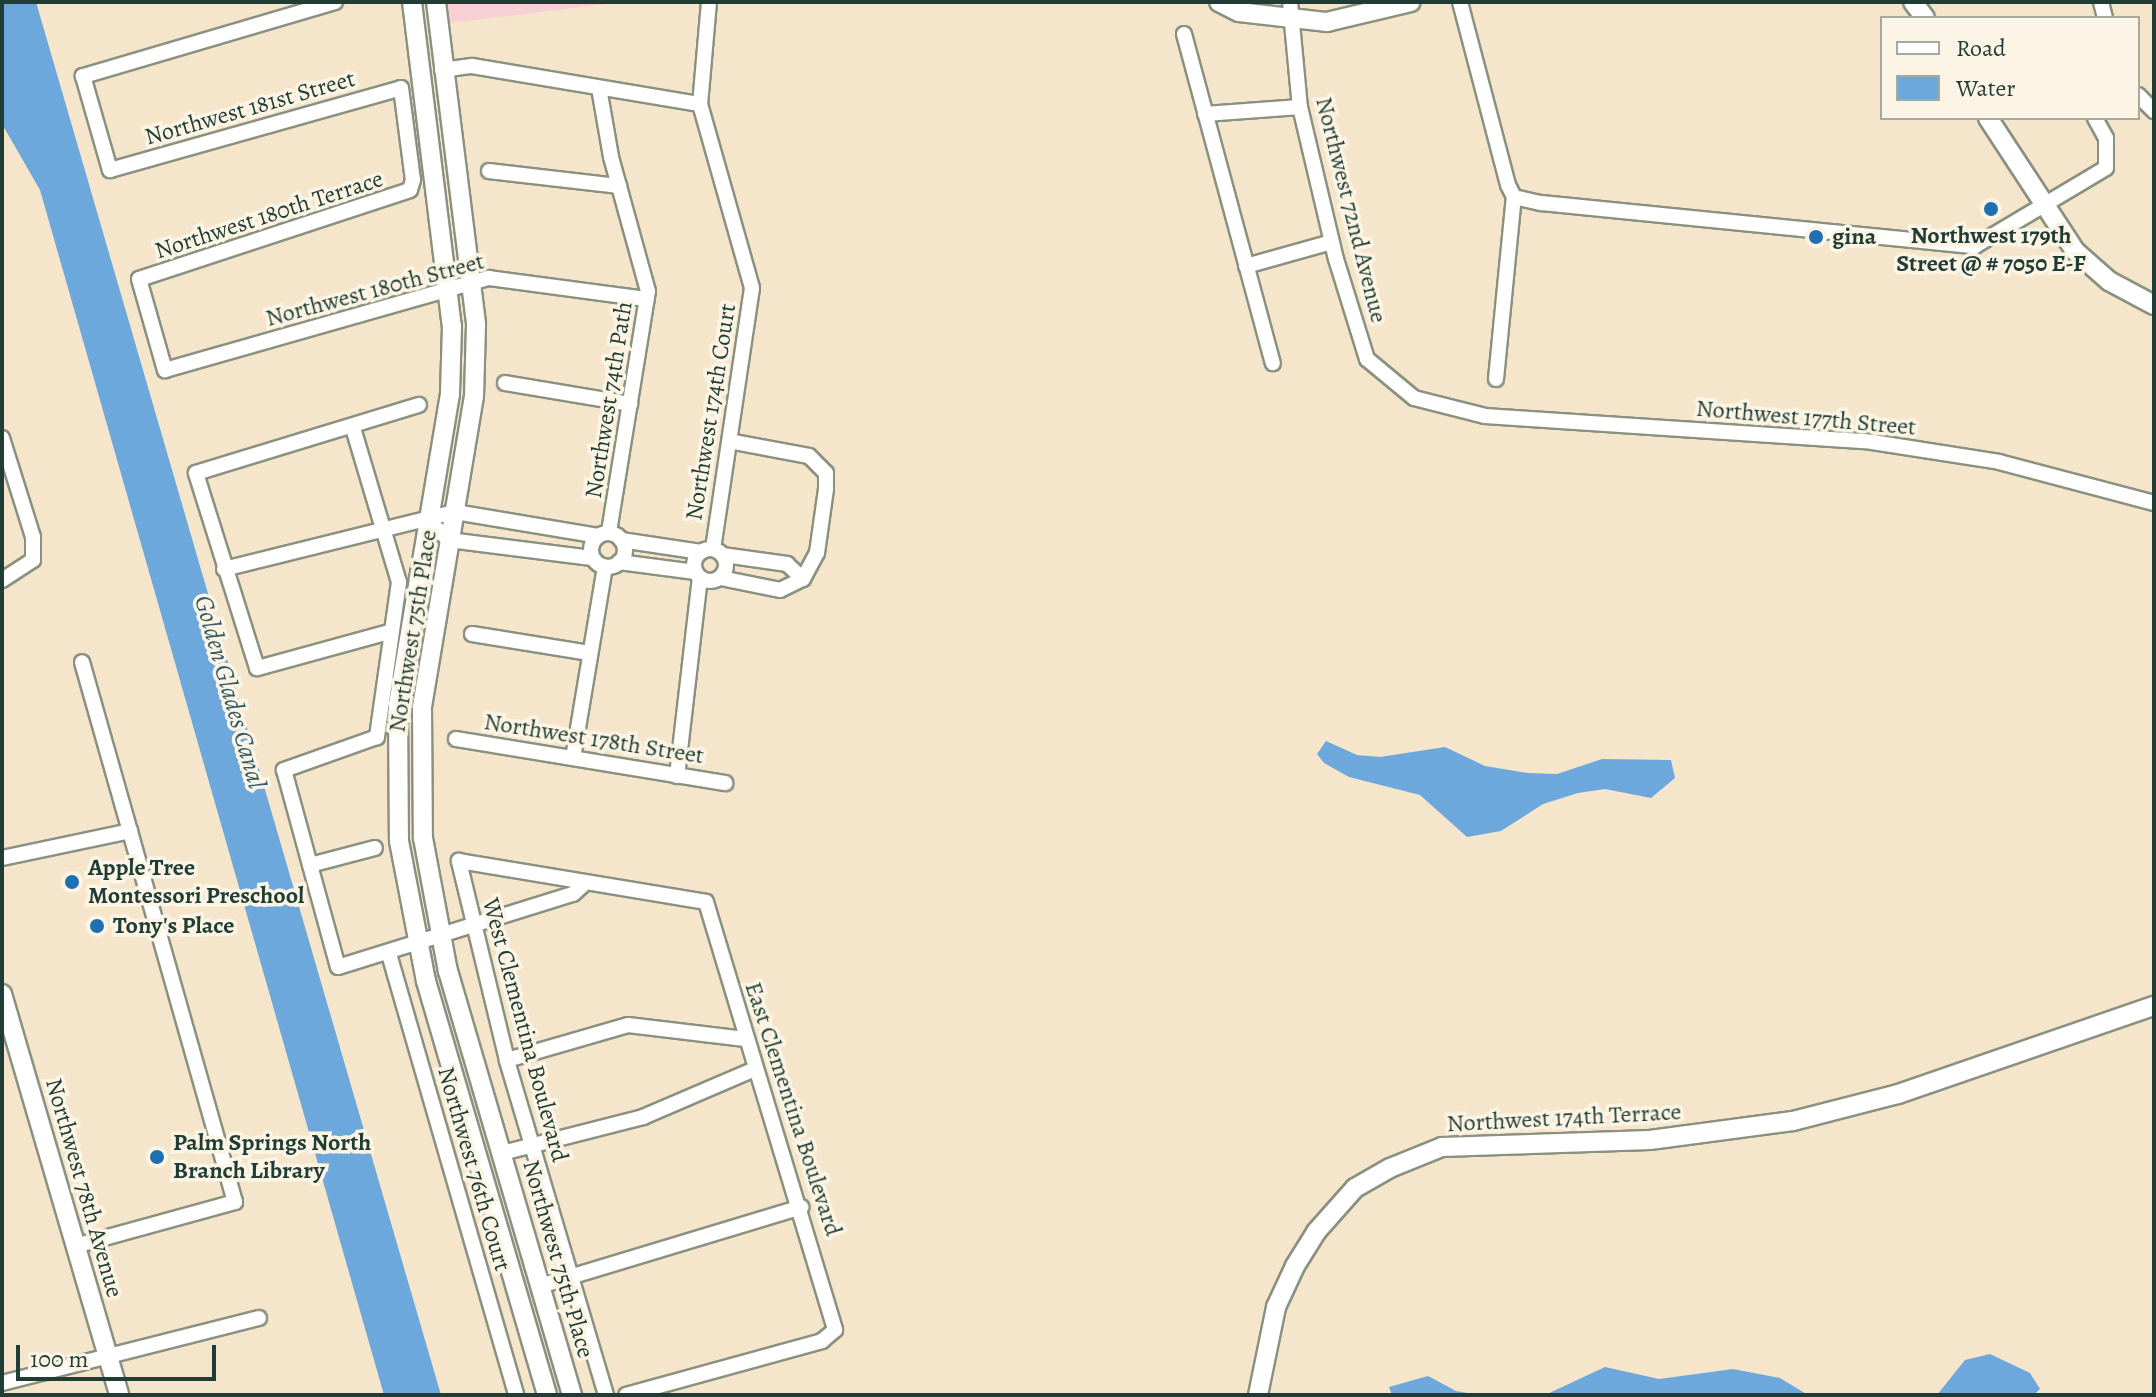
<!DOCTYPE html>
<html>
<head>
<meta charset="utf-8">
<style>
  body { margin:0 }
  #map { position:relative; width:2156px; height:1397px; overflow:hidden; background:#f5e5cb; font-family:Alegreya,serif }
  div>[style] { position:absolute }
  .built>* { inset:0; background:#f7cfd4 }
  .water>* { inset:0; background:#6da8dd }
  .roads { filter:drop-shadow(2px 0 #8a9180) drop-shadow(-2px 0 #8a9180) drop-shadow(0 2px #8a9180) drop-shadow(0 -2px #8a9180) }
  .minor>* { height:14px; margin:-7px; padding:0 7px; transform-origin:7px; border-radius:7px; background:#fff }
  .minor>.ring { margin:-7px; padding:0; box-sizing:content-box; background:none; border:14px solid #fff; border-radius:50% }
  .tertiary>* { height:18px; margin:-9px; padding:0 9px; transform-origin:9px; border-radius:9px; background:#fff }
  .dots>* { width:22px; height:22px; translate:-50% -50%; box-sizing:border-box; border:4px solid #fcf5e5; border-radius:50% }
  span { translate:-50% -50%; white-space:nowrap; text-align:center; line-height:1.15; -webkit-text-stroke:7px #fcf5e5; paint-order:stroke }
  .street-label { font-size:24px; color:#1f3d34 }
  .poi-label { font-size:24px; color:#1f3d34; font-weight:700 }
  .left { translate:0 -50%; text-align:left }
  .water-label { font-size:26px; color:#365d67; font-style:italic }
  .frame { position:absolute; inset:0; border:4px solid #1f3d34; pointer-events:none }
  .legend { position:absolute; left:1880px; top:16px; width:260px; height:104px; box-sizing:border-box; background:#fcf5e5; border:2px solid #a4ab9e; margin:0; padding:10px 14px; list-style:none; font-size:24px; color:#1f3d34 }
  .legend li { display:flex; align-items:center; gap:16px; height:40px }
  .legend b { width:40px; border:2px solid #a4ab9e }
  .scale { position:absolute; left:16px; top:1345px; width:200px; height:36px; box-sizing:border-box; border:4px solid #1f3d34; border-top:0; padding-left:10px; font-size:24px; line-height:28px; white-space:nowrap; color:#1f3d34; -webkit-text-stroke:6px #fcf5e5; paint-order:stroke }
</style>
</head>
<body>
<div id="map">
  <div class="built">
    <i style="clip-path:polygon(447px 2px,622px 2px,450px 23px)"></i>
  </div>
  <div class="water">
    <i style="clip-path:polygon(2px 2px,36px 2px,441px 1395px,384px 1395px,40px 190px,2px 124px)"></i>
    <i style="clip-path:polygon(1326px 741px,1357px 755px,1380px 757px,1445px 747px,1485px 766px,1528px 773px,1557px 774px,1602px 759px,1671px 760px,1675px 778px,1651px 798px,1605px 789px,1578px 793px,1543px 804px,1501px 831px,1467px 837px,1420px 795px,1349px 777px,1324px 763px,1317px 754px)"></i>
    <i style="clip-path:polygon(1990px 1354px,2030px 1373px,2040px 1389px,2034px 1395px,1937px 1395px,1965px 1360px)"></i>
    <i style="clip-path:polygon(1605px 1367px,1659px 1379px,1733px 1369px,1780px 1378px,1808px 1395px,1545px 1395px)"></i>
    <i style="clip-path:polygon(1428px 1376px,1456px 1391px,1479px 1395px,1392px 1395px,1389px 1387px)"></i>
  </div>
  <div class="roads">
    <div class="minor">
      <i style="left:335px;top:2px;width:263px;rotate:163.6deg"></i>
      <i style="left:83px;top:76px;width:98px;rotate:74deg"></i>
      <i style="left:110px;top:170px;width:302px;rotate:-15.7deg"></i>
      <i style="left:401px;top:88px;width:93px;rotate:82.6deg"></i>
      <i style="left:413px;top:180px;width:10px;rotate:107deg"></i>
      <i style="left:410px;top:190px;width:285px;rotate:161.8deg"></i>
      <i style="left:139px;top:279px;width:95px;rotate:74.1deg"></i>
      <i style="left:165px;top:370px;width:337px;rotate:-15.9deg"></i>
      <i style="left:489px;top:278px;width:159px;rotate:7.6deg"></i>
      <i style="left:709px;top:2px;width:102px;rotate:95deg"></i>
      <i style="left:700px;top:104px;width:191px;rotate:74.2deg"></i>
      <i style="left:752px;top:288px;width:264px;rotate:98.5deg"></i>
      <i style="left:1290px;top:2px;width:105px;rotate:84.6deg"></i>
      <i style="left:1300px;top:107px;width:156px;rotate:76.7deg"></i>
      <i style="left:1336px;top:259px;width:105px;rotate:72.8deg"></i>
      <i style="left:1367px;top:359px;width:61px;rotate:39.7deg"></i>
      <i style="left:1414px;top:398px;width:73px;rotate:14.2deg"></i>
      <i style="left:1485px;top:416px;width:388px;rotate:3.8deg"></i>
      <i style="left:1872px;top:442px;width:129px;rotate:8.9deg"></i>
      <i style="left:1999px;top:462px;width:160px;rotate:14.8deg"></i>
      <i style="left:1460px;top:2px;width:189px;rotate:75.3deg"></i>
      <i style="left:1508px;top:185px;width:13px;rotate:63deg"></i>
      <i style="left:1514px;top:197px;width:28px;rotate:13deg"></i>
      <i style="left:1541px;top:203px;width:436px;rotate:5.7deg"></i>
      <i style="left:1975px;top:246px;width:152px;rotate:-30.8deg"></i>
      <i style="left:2106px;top:168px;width:30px;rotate:-90deg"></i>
      <i style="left:2106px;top:138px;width:23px;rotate:-119deg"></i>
      <i style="left:2101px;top:2px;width:16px;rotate:76deg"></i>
      <i style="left:1184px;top:34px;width:341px;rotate:74.9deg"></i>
      <i style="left:442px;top:70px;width:30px;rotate:-8deg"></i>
      <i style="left:472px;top:66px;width:231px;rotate:9.5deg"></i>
      <i style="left:599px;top:88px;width:70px;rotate:80.1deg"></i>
      <i style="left:611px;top:157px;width:139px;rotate:74.6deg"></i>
      <i style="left:648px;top:291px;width:245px;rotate:99.2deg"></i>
      <i style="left:2138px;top:95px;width:23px;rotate:45deg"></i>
      <i style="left:1205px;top:114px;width:95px;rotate:-4.2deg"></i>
      <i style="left:489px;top:171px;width:131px;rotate:6.6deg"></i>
      <i style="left:1246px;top:266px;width:89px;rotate:-15.6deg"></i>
      <i style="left:1496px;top:379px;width:183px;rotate:-84.4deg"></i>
      <i style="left:505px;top:383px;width:127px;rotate:9.5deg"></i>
      <i style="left:353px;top:428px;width:161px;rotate:73.4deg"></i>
      <i style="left:399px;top:582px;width:157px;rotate:98.1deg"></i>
      <i style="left:377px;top:737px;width:99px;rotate:160.5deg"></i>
      <i style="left:284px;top:770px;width:204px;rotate:74.7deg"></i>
      <i style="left:338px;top:967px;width:246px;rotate:-17.3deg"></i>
      <i style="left:573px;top:894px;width:13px;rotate:-42deg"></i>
      <i style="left:2px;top:438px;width:104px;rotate:72.6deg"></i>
      <i style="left:33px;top:537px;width:23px;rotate:90deg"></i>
      <i style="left:33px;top:560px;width:37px;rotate:147deg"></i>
      <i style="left:429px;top:521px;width:28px;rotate:44deg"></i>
      <i style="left:449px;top:540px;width:144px;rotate:7.2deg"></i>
      <i class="ring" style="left:591px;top:533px;width:20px;height:20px"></i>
      <i style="left:621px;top:540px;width:81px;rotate:8.5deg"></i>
      <i class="ring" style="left:694px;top:549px;width:18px;height:18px"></i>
      <i style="left:723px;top:555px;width:65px;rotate:8deg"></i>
      <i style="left:787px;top:564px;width:22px;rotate:43deg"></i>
      <i style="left:619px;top:562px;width:77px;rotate:7.5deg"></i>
      <i style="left:224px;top:569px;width:238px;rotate:-13.9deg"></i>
      <i style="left:455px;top:512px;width:145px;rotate:9.5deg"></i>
      <i style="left:721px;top:578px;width:60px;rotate:11.5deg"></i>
      <i style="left:780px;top:590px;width:25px;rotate:-26deg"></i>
      <i style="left:803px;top:579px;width:30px;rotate:-62deg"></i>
      <i style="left:817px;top:553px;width:65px;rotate:-82deg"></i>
      <i style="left:826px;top:489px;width:16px;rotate:-90deg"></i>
      <i style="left:826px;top:473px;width:24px;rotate:-135deg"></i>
      <i style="left:809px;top:456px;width:81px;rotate:-169.4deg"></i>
      <i style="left:389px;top:632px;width:137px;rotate:164.7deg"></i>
      <i style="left:257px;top:668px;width:204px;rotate:-107.4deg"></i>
      <i style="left:196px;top:473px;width:233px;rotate:-17deg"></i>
      <i style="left:472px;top:634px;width:119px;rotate:9.2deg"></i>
      <i style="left:456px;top:739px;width:273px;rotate:9.3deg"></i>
      <i style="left:573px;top:758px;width:194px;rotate:-80.5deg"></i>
      <i style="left:677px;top:776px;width:199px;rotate:-83.4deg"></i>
      <i style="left:2px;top:858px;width:131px;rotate:-11.9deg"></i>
      <i style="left:310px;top:865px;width:67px;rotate:-14.7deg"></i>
      <i style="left:389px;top:954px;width:459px;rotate:73.9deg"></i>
      <i style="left:507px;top:1060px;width:126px;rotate:-16.1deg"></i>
      <i style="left:628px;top:1025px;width:118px;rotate:6.8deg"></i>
      <i style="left:502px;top:1153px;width:146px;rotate:-14.3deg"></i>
      <i style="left:643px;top:1117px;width:122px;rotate:-23.2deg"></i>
      <i style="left:75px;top:1246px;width:166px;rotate:-15.4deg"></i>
      <i style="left:235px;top:1202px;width:561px;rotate:-105.82deg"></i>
      <i style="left:540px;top:1286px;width:273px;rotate:-16.8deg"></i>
      <i style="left:2px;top:1383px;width:265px;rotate:-14.2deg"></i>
      <i style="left:606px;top:1395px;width:349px;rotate:-106.5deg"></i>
      <i style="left:507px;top:1060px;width:205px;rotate:-103.6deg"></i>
      <i style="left:459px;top:861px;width:250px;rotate:9.4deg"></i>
      <i style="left:706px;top:902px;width:447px;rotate:73.2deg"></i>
      <i style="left:835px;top:1330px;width:17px;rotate:140deg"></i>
      <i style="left:822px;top:1341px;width:203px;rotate:164.6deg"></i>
    </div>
    <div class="tertiary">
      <i style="left:412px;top:2px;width:326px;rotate:83deg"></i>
      <i style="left:452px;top:326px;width:68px;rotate:91.7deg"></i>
      <i style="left:450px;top:394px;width:315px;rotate:99.5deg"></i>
      <i style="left:398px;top:705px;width:136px;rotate:89.6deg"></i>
      <i style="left:399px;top:841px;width:143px;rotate:79.1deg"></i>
      <i style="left:426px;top:981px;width:431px;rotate:73.7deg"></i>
      <i style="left:436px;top:2px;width:325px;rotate:82.9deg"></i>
      <i style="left:476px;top:325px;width:71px;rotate:91.6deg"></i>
      <i style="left:474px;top:396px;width:316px;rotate:99.5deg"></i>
      <i style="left:422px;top:708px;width:130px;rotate:89.6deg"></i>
      <i style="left:423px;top:838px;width:135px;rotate:79.4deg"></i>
      <i style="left:448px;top:971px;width:442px;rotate:73.7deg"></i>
      <i style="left:1219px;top:2px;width:22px;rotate:27deg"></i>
      <i style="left:1239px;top:12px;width:89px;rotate:6.5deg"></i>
      <i style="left:1327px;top:22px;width:86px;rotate:-13.4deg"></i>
      <i style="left:1913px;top:2px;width:20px;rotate:53deg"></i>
      <i style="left:1988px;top:118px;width:159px;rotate:56.8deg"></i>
      <i style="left:2075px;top:251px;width:45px;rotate:41.4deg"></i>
      <i style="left:2109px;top:281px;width:51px;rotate:28.1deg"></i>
      <i style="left:2px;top:994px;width:418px;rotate:73.7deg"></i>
      <i style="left:1258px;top:1395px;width:90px;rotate:-78.4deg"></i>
      <i style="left:1276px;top:1307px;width:45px;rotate:-65.1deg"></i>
      <i style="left:1295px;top:1266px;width:40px;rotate:-58deg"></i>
      <i style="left:1316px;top:1232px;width:59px;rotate:-48.4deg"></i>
      <i style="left:1355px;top:1188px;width:40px;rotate:-29.7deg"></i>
      <i style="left:1390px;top:1168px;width:56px;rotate:-22deg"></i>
      <i style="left:1442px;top:1147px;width:208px;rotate:-1.9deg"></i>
      <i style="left:1650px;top:1140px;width:144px;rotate:-7.6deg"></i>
      <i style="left:1793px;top:1121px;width:108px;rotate:-14.4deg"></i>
      <i style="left:1898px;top:1094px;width:271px;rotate:-19deg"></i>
    </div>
  </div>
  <div class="dots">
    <i style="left:1991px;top:209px;background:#1f6fb2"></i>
    <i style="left:1816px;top:237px;background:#1f6fb2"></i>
    <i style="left:72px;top:882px;background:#1f6fb2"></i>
    <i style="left:97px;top:926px;background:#1f6fb2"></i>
    <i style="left:157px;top:1157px;background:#1f6fb2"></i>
  </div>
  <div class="street-label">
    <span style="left:250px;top:108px;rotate:-16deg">Northwest 181st Street</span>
    <span style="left:1351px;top:210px;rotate:76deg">Northwest 72nd Avenue</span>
    <span style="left:269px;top:215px;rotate:-18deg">Northwest 180th Terrace</span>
    <span style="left:375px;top:290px;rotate:-15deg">Northwest 180th Street</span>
    <span style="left:609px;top:400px;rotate:-81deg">Northwest 74th Path</span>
    <span style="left:711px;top:412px;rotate:-81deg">Northwest 174th Court</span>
    <span style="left:1806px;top:418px;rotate:5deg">Northwest 177th Street</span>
    <span style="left:413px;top:631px;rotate:-81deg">Northwest 75th Place</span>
    <span style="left:594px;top:739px;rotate:9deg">Northwest 178th Street</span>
    <span style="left:525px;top:1030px;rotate:75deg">West Clementina Boulevard</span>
    <span style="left:793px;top:1109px;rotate:72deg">East Clementina Boulevard</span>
    <span style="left:1564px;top:1118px;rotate:-3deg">Northwest 174th Terrace</span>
    <span style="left:474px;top:1169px;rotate:74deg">Northwest 76th Court</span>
    <span style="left:84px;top:1188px;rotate:74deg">Northwest 78th Avenue</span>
    <span style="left:558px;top:1259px;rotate:74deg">Northwest 75th Place</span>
  </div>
  <div class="poi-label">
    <span style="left:1991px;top:250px">Northwest 179th<br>Street @ # 7050 E-F</span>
    <span class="left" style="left:1832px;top:237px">gina</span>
    <span class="left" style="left:88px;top:882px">Apple Tree<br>Montessori Preschool</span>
    <span class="left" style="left:113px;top:926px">Tony's Place</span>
    <span class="left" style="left:173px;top:1157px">Palm Springs North<br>Branch Library</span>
  </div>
  <div class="water-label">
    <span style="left:230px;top:692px;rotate:74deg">Golden Glades Canal</span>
  </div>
  <div class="frame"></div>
  <ul class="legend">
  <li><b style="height:10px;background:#fff"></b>Road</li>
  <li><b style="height:22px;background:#6da8dd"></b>Water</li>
  </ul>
  <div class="scale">100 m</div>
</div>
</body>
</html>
